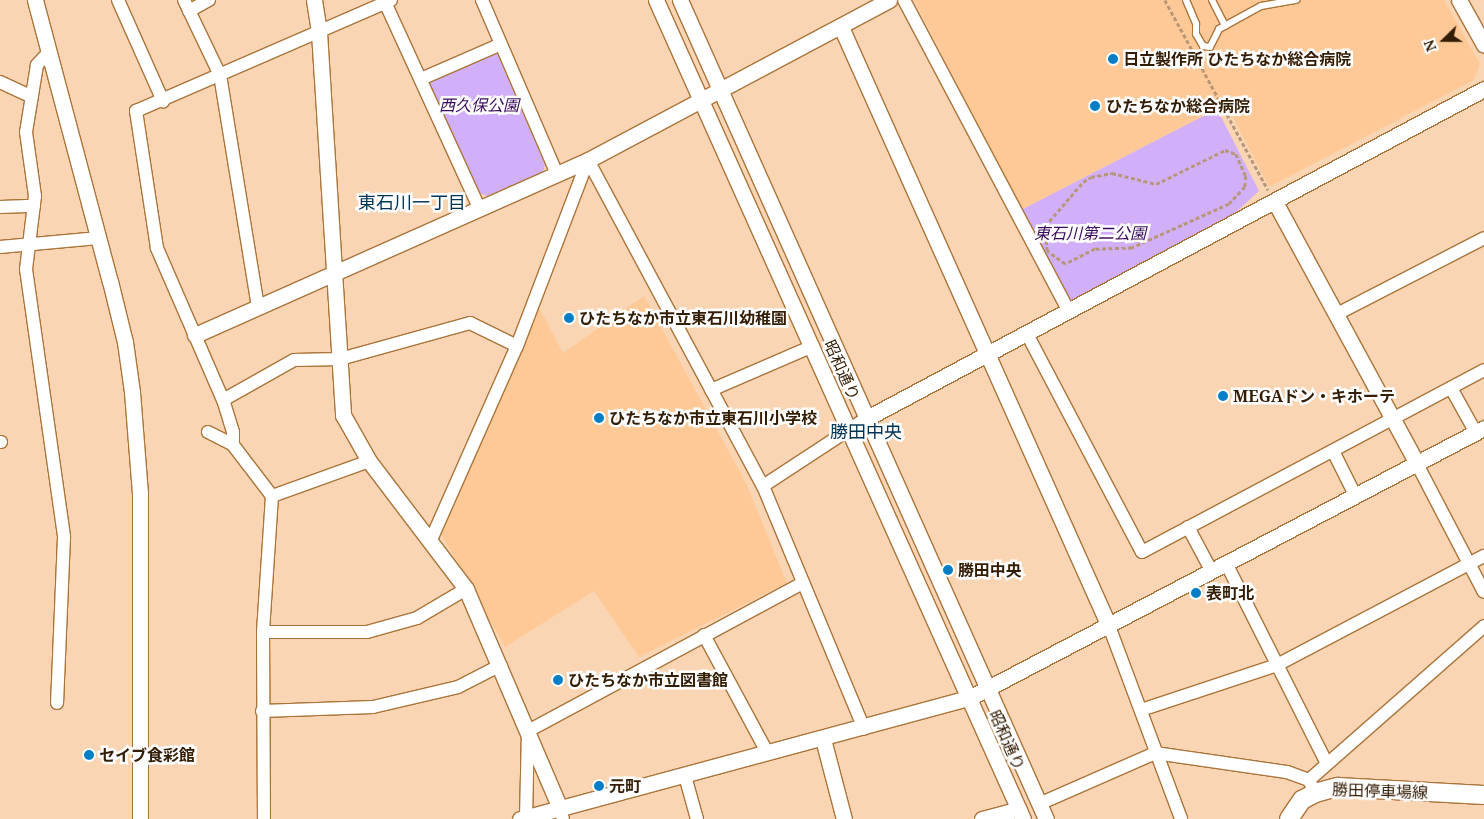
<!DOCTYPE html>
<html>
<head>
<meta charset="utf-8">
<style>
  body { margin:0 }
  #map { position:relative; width:1484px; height:819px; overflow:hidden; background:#fad5b3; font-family:"Noto Serif","Noto Sans JP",serif }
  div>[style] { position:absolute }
  .built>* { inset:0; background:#fec996 }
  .green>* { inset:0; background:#d1aff9 }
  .path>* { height:2.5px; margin-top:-1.25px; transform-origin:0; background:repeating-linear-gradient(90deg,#b79778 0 4px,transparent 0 6.5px) }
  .roads { filter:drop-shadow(1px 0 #ab743a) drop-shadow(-1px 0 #ab743a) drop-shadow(0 1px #ab743a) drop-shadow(0 -1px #ab743a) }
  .service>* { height:6px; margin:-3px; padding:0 3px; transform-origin:3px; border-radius:3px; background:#fff }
  .minor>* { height:12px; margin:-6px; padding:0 6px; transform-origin:6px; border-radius:6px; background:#fff }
  .tertiary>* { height:15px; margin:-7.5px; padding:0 7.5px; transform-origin:7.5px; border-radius:7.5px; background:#fff }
  .secondary>* { height:18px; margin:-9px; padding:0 9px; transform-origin:9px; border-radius:9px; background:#fff }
  .dots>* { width:14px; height:14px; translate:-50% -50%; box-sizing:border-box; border:2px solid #fefefe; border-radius:50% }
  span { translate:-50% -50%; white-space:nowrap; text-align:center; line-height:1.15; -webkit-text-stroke:5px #fefefe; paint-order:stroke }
  .poi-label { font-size:16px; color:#341d05; font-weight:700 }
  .left { translate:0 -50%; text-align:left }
  .park-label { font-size:16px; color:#3b0c5d; font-style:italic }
  .street-label { font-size:16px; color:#341d05 }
  .neighbourhood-label { font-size:18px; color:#003456 }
  .north { position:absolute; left:1419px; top:15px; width:50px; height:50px; -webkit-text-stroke:4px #fefefe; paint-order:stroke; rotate:248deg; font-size:14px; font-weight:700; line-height:20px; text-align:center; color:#341d05 }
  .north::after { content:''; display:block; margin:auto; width:18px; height:22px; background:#341d05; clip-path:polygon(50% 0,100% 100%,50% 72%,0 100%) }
</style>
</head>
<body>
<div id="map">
  <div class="built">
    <i style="clip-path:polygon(914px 0,1444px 0,1480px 64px,1474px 80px,1269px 187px,1226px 104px,1021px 210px)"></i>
    <i style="clip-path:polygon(644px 296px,746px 483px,787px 583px,639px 657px,594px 591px,505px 647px,439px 530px,537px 303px,563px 353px)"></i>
  </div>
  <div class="green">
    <i style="clip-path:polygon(491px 52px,497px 53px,545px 165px,543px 172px,487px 196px,479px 193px,429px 83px,431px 77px)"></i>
    <i style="clip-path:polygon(1217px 109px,1259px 191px,1236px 212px,1073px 300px,1066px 300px,1021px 210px)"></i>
  </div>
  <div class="path">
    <i style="left:1165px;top:0;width:216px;rotate:61.5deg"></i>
    <i style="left:1225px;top:150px;width:12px;rotate:20deg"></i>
    <i style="left:1236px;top:154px;width:24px;rotate:66deg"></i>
    <i style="left:1246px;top:176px;width:11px;rotate:95deg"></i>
    <i style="left:1245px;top:187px;width:23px;rotate:133deg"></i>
    <i style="left:1229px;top:204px;width:107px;rotate:155.6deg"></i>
    <i style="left:1132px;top:248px;width:37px;rotate:178deg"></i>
    <i style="left:1095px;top:249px;width:34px;rotate:153deg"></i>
    <i style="left:1065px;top:264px;width:22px;rotate:-144deg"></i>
    <i style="left:1047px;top:251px;width:25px;rotate:-95deg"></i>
    <i style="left:1045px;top:226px;width:58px;rotate:-49.2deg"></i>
    <i style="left:1083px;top:182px;width:9px;rotate:-32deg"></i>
    <i style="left:1091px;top:177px;width:21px;rotate:-11deg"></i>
    <i style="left:1112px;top:173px;width:45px;rotate:14deg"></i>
    <i style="left:1156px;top:184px;width:77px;rotate:-26.2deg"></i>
  </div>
  <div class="roads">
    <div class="service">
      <i style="left:1186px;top:0;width:26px;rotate:67deg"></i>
      <i style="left:1196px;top:24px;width:10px;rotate:90deg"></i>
      <i style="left:1196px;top:34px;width:14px;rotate:60deg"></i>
      <i style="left:1203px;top:46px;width:7px;rotate:8deg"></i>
      <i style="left:1210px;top:47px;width:20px;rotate:-63deg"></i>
      <i style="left:1219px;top:29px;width:48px;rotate:-28.7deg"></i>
      <i style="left:1261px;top:6px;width:36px;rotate:-10deg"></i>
      <i style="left:1212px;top:0;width:29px;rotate:63deg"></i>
    </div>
    <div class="minor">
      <i style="left:118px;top:0;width:111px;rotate:66deg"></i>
      <i style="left:184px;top:0;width:83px;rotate:64.4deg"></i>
      <i style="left:220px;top:75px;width:236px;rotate:80.7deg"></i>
      <i style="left:384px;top:0;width:231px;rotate:65.4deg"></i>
      <i style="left:482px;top:0;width:189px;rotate:66.7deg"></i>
      <i style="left:904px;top:0;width:352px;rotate:62.1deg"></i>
      <i style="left:189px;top:11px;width:23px;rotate:-29deg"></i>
      <i style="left:49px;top:52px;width:18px;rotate:133deg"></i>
      <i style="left:37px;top:65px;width:68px;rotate:99.3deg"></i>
      <i style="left:26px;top:132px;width:65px;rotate:82deg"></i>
      <i style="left:35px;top:196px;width:74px;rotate:97deg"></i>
      <i style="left:26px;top:269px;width:271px;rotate:81.9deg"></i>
      <i style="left:64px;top:537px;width:166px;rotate:92.4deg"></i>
      <i style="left:421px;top:79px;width:87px;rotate:-23.6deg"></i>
      <i style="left:0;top:82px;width:35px;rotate:25deg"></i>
      <i style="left:588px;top:160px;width:370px;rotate:61.8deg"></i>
      <i style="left:763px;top:486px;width:263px;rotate:67.4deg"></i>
      <i style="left:0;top:207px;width:34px;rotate:-2deg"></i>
      <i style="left:0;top:247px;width:99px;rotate:-5.2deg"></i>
      <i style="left:1337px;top:314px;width:165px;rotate:-27.3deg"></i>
      <i style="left:1027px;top:334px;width:246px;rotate:62.2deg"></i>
      <i style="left:1142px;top:552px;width:387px;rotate:-28deg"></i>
      <i style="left:1451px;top:388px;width:51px;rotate:60.9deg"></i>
      <i style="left:711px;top:390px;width:111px;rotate:-23.3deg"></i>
      <i style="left:223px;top:400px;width:81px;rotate:-29.4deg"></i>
      <i style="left:294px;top:360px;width:46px;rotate:-1.2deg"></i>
      <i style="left:340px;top:359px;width:135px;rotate:-15.5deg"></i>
      <i style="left:470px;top:323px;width:52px;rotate:26.1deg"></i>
      <i style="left:208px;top:432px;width:28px;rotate:27deg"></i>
      <i style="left:233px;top:445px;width:64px;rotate:52.6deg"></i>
      <i style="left:272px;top:496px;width:136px;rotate:93.8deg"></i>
      <i style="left:263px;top:632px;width:187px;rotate:89.7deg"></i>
      <i style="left:0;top:442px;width:1px"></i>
      <i style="left:233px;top:445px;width:13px;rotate:-90deg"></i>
      <i style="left:233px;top:432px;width:34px;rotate:-107deg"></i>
      <i style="left:223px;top:400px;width:166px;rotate:-113.5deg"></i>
      <i style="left:157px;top:248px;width:139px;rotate:-98.7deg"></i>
      <i style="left:136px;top:111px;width:278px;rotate:-23.5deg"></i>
      <i style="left:1333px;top:451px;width:51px;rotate:63.4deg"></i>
      <i style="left:1417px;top:464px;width:144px;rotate:62.4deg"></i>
      <i style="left:763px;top:486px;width:124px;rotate:-33.2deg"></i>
      <i style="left:272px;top:496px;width:103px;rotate:-19.8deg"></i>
      <i style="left:1188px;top:527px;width:51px;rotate:61.9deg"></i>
      <i style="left:430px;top:542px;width:214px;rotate:-66.1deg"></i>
      <i style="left:517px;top:346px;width:199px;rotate:-69.1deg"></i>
      <i style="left:1227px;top:565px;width:220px;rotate:63.3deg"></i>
      <i style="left:1109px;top:626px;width:206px;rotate:69.5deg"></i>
      <i style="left:263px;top:632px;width:104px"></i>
      <i style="left:367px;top:632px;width:52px;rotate:-15.6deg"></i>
      <i style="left:417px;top:618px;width:57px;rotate:-30.6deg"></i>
      <i style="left:704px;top:635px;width:135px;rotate:61.7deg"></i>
      <i style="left:1141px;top:710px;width:143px;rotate:-18.3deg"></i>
      <i style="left:1277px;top:665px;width:234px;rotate:-27.8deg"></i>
      <i style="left:262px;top:711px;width:111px;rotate:-2.1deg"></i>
      <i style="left:373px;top:707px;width:87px;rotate:-13.2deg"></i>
      <i style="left:458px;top:687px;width:48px;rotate:-27.1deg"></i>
      <i style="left:685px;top:776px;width:45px;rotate:74.4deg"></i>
      <i style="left:1309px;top:780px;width:233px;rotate:-41.3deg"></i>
      <i style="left:1039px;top:804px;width:127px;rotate:-23.7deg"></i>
      <i style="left:1155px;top:753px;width:133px;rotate:8.2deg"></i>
      <i style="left:1287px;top:772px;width:23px;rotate:20deg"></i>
      <i style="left:1309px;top:780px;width:14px;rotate:65deg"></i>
      <i style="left:560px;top:808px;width:11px;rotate:75deg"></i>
      <i style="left:526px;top:818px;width:87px;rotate:-88.7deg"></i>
      <i style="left:528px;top:731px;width:312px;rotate:-28.3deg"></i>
    </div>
    <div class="tertiary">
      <i style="left:35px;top:0;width:291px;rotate:75.1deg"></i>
      <i style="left:110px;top:281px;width:63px;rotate:76.2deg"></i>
      <i style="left:125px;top:342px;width:50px;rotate:82deg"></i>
      <i style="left:132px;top:392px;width:101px;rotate:85.5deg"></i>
      <i style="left:140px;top:493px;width:326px;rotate:90deg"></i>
      <i style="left:314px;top:0;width:32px;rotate:81deg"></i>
      <i style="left:319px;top:32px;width:384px;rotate:86.4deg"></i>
      <i style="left:343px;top:415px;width:53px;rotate:60.5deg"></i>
      <i style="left:369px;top:461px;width:161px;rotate:52.8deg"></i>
      <i style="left:466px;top:589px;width:238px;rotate:66.8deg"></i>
      <i style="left:656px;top:0;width:897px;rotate:65.86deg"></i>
      <i style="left:680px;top:0;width:897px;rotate:65.92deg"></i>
      <i style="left:1459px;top:0;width:51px;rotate:60.9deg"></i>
      <i style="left:841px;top:27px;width:656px;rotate:65.9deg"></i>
      <i style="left:1275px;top:202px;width:298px;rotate:61.5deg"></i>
      <i style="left:195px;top:335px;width:430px;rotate:-24deg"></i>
      <i style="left:588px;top:160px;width:341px;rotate:-28deg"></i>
      <i style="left:867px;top:418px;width:699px;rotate:-28.07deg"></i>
      <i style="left:823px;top:739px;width:83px;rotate:75.3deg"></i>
      <i style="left:520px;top:819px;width:465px;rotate:-15.1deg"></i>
      <i style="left:969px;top:698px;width:581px;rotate:-27.67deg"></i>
      <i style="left:982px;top:819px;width:38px;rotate:-15deg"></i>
    </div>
    <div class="secondary">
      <i style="left:1289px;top:819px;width:23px;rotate:-56deg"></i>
      <i style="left:1302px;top:800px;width:15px;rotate:-28deg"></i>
      <i style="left:1315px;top:793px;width:24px;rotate:-15deg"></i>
      <i style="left:1338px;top:787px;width:146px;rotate:3.1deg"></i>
    </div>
  </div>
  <div class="dots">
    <i style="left:1113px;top:59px;background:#047fc7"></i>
    <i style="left:1095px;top:106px;background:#047fc7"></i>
    <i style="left:569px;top:318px;background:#047fc7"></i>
    <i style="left:1223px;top:396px;background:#047fc7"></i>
    <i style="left:599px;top:418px;background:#047fc7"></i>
    <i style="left:948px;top:570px;background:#047fc7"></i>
    <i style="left:1196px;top:593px;background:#047fc7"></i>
    <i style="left:558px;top:680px;background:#047fc7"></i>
    <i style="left:89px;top:755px;background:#047fc7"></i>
    <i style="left:599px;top:786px;background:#047fc7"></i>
  </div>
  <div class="poi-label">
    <span class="left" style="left:1123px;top:59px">日立製作所 ひたちなか総合病院</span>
    <span class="left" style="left:1106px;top:106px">ひたちなか総合病院</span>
    <span class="left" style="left:579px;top:318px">ひたちなか市立東石川幼稚園</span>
    <span class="left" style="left:1233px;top:396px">MEGAドン・キホーテ</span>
    <span class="left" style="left:609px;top:418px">ひたちなか市立東石川小学校</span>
    <span class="left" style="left:958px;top:570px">勝田中央</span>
    <span class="left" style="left:1206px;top:593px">表町北</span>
    <span class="left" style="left:568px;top:680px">ひたちなか市立図書館</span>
    <span class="left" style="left:99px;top:755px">セイブ食彩館</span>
    <span class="left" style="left:609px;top:786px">元町</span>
  </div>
  <div class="park-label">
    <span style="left:479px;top:105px">西久保公園</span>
    <span style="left:1090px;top:233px">東石川第二公園</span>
  </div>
  <div class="street-label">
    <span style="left:842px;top:370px;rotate:66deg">昭和通り</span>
    <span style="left:1007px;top:740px;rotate:66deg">昭和通り</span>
    <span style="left:1380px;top:791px;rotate:2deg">勝田停車場線</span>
  </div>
  <div class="neighbourhood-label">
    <span style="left:412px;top:202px">東石川一丁目</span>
    <span style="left:866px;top:431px">勝田中央</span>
  </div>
  <div class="north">N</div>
</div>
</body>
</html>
